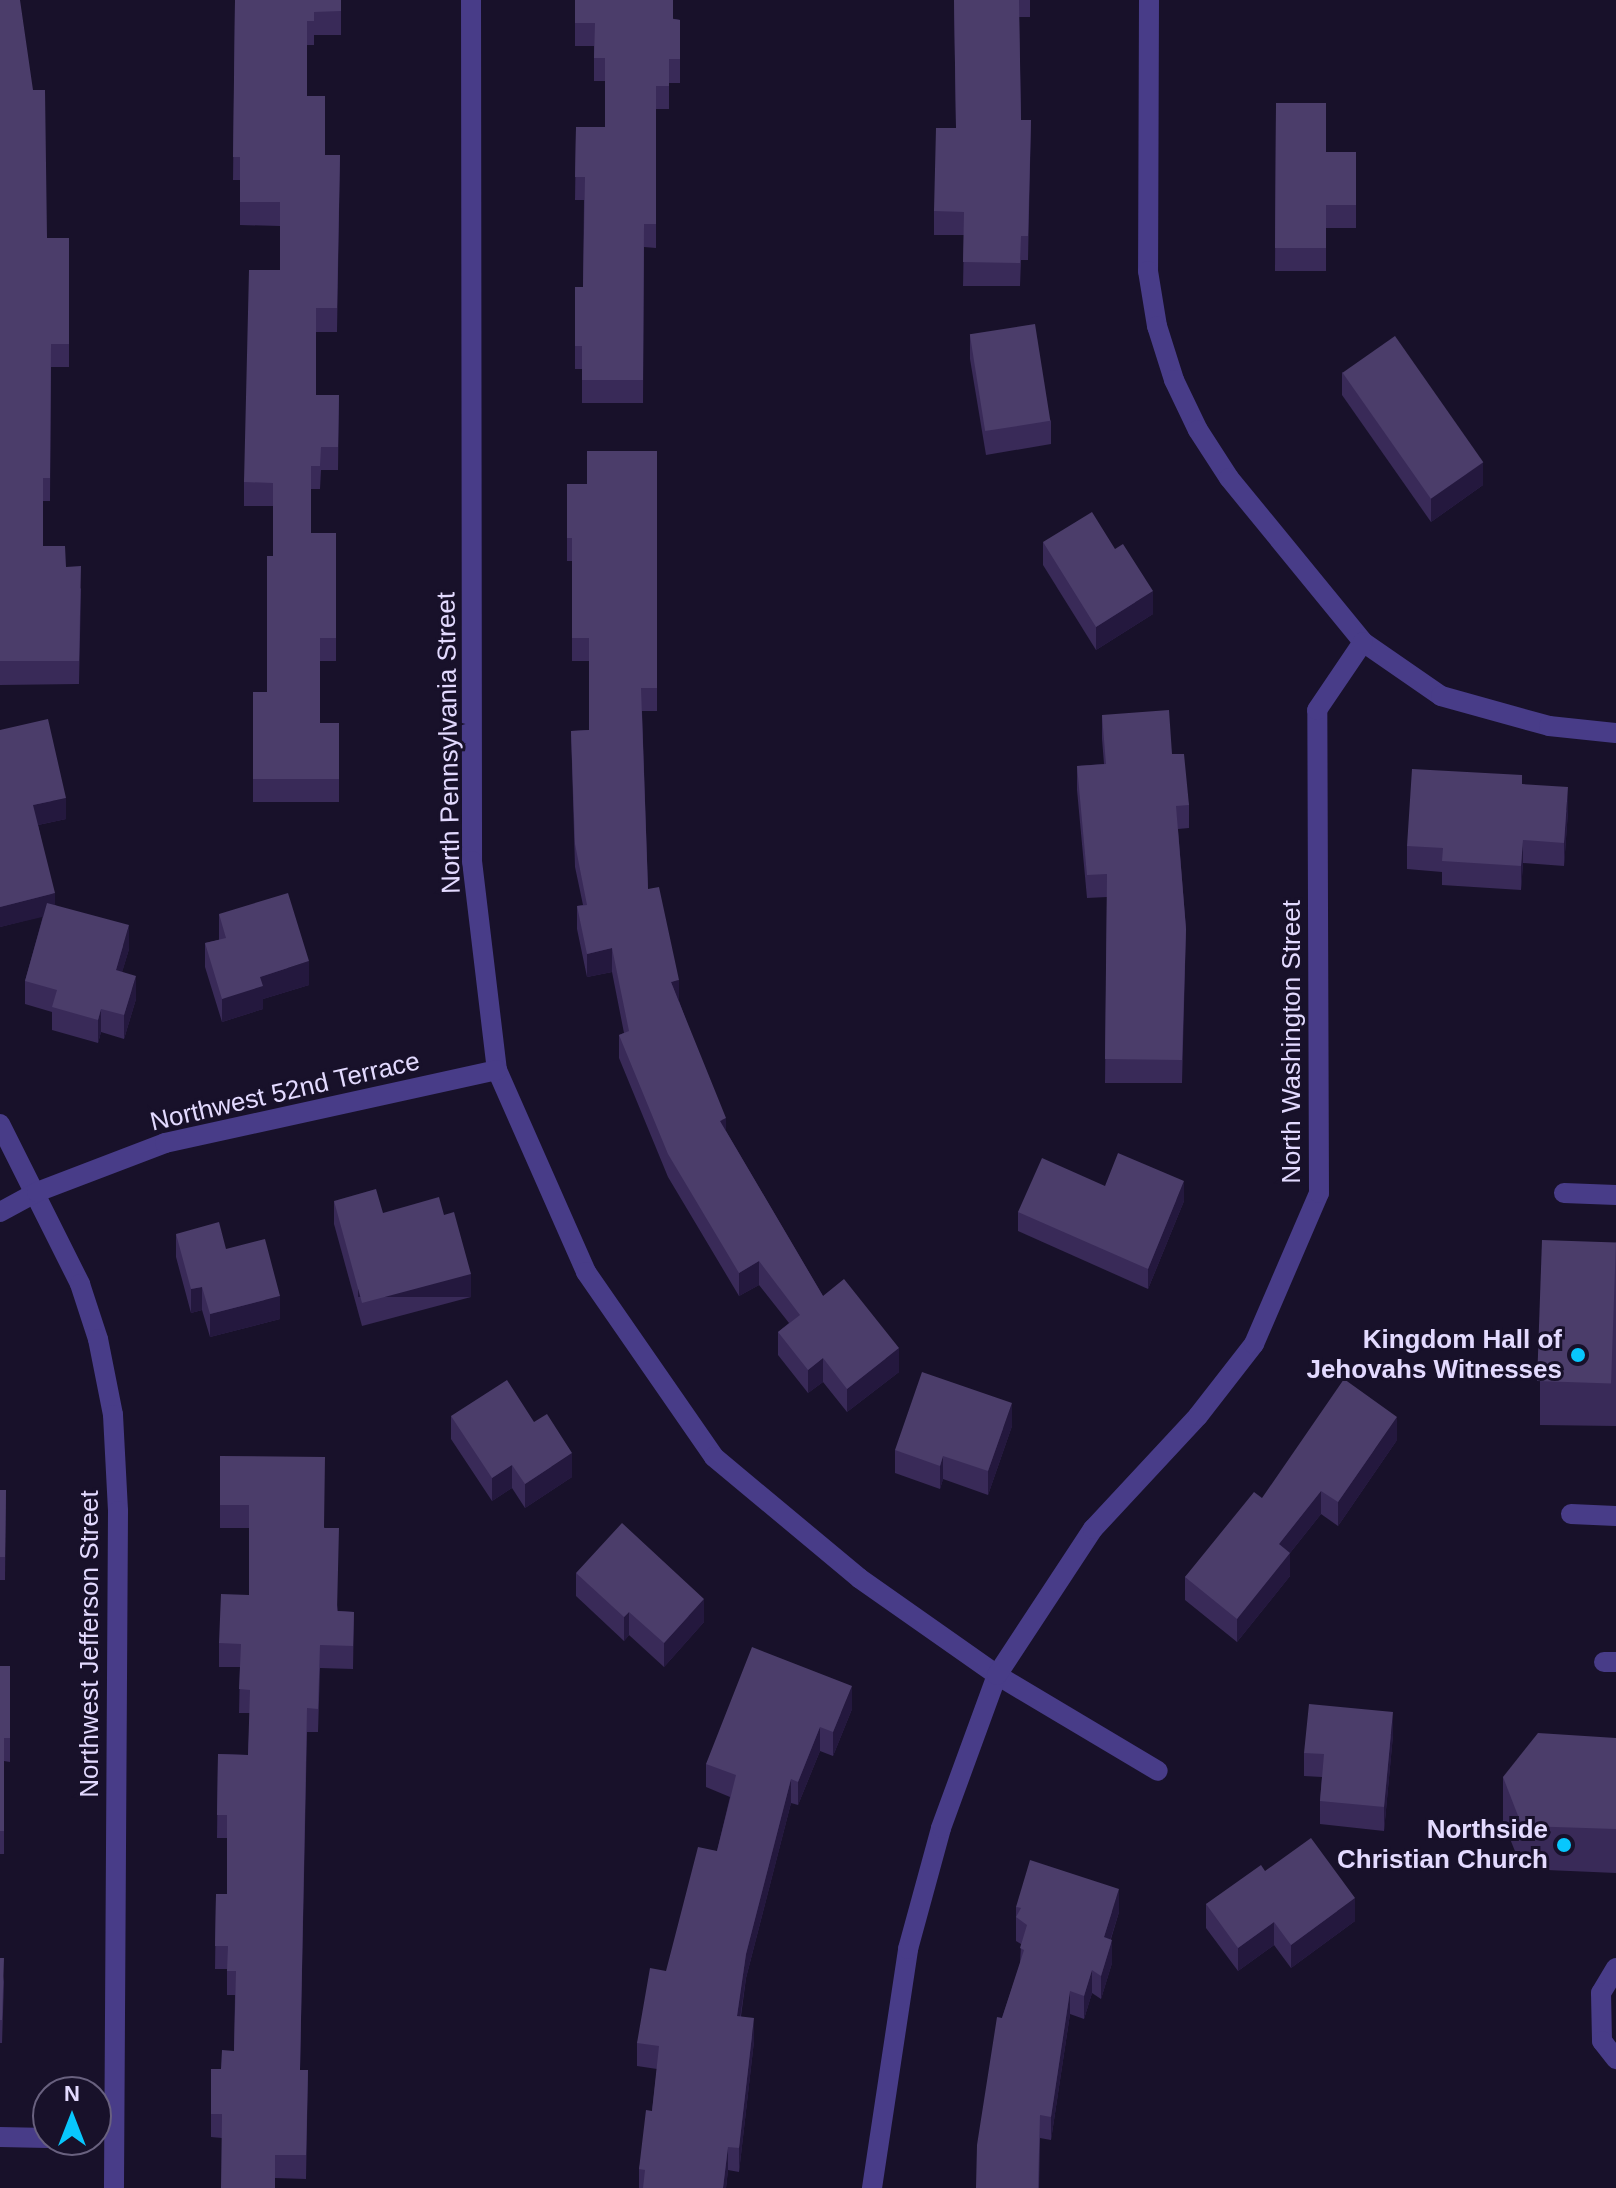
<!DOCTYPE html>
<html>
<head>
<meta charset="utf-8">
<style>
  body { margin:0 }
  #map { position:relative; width:1616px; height:2188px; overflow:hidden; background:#18112a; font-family:Helvetica,sans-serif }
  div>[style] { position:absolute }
  .service>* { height:20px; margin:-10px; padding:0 10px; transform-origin:10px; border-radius:10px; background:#483c88 }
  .minor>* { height:20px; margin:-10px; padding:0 10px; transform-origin:10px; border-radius:10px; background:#483c88 }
  .wall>* { inset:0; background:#392a58 }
  .shaded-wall>* { inset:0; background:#24183e; transform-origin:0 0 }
  .building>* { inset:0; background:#4b3d6a; transform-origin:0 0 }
  .dots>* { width:22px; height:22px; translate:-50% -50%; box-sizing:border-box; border:4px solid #18112a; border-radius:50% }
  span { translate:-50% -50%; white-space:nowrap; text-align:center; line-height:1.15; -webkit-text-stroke:6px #18112a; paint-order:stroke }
  .street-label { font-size:26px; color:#e3daff }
  .poi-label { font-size:26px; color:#e3daff; font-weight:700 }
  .right { translate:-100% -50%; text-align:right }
  .north { position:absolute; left:32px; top:2076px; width:80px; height:80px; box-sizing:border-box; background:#18112a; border:2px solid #69617f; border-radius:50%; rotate:0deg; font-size:22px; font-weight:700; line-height:32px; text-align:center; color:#e3daff }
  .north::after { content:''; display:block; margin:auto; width:28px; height:36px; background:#08c7fd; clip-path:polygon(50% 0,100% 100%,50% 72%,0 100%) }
</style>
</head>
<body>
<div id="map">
  <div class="service">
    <i style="left:1564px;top:1193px;width:52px;rotate:2.2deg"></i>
    <i style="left:1571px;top:1514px;width:45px;rotate:2.5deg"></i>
    <i style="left:1604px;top:1662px;width:12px"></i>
    <i style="left:1616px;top:1968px;width:29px;rotate:121deg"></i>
    <i style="left:1601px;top:1993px;width:48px;rotate:88.8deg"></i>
    <i style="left:1602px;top:2041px;width:23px;rotate:52deg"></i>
  </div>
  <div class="minor">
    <i style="left:471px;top:0;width:861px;rotate:89.93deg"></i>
    <i style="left:472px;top:861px;width:210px;rotate:83.2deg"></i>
    <i style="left:497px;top:1070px;width:221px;rotate:66.2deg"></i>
    <i style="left:586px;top:1272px;width:225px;rotate:55.3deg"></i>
    <i style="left:714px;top:1457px;width:189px;rotate:39.8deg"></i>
    <i style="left:859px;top:1578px;width:169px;rotate:35.1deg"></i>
    <i style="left:997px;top:1675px;width:187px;rotate:30.8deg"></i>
    <i style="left:1149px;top:0;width:271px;rotate:90.2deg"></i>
    <i style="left:1148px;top:271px;width:56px;rotate:80.7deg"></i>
    <i style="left:1157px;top:326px;width:57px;rotate:72.5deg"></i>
    <i style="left:1174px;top:380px;width:55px;rotate:64.4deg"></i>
    <i style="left:1198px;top:430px;width:57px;rotate:57.1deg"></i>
    <i style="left:1229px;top:478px;width:212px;rotate:50.7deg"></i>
    <i style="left:1363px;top:642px;width:95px;rotate:34.7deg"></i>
    <i style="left:1441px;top:696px;width:112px;rotate:15.5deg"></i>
    <i style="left:1549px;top:726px;width:67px;rotate:6deg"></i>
    <i style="left:0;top:1124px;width:179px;rotate:63.4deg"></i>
    <i style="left:80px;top:1284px;width:58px;rotate:71.9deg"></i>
    <i style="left:98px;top:1339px;width:77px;rotate:78.8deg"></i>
    <i style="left:113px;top:1415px;width:96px;rotate:87deg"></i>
    <i style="left:118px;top:1511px;width:677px;rotate:90.34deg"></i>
    <i style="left:0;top:1212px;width:42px;rotate:-28.4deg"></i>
    <i style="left:37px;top:1192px;width:137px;rotate:-20.9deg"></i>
    <i style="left:165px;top:1143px;width:340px;rotate:-12.4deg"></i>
    <i style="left:0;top:2137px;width:48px;rotate:1.2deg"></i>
    <i style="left:872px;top:2188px;width:242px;rotate:-81.4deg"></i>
    <i style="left:908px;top:1949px;width:125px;rotate:-74.7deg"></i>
    <i style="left:941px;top:1828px;width:163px;rotate:-69.9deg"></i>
    <i style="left:997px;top:1675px;width:175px;rotate:-56.7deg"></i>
    <i style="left:1093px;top:1529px;width:154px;rotate:-47.1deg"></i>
    <i style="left:1198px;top:1416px;width:91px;rotate:-52.1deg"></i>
    <i style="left:1254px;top:1344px;width:164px;rotate:-66.7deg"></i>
    <i style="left:1319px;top:1193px;width:483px;rotate:-90.2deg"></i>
    <i style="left:1317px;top:710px;width:82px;rotate:-55.9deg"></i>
  </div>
  <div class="wall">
    <i style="clip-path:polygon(0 0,47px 238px,69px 238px,69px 367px,51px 367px,50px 501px,43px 501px,43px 546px,66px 567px,81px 589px,79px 684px,0 685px)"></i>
    <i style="clip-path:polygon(235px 0,341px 0,341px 35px,314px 35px,314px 45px,307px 45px,307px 96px,325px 155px,340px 155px,337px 332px,316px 332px,316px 395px,339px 395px,338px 470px,321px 470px,320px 489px,311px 489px,311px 533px,336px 533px,336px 661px,320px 661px,320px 723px,339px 723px,339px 802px,253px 802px,253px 692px,267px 692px,273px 556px,273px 506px,244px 506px,244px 482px,280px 270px,280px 226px,240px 225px,240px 180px,233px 180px)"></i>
    <i style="clip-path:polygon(575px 0,680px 20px,680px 83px,669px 83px,669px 109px,656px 109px,656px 248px,644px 247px,643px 403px,582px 403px,582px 369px,575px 369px,575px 287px,583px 287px,584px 200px,575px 200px,576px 127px,605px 127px,605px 81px,594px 81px,594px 46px,575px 46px)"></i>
    <i style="clip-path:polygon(954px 0,1030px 0,1030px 17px,1019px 17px,1021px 120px,1031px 120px,1028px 260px,1021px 260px,1020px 286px,963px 286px,964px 235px,934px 235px,934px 211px,956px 128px)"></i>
    <i style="clip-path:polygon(1276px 103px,1326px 152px,1356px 152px,1356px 228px,1326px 228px,1326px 271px,1275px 271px)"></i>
    <i style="clip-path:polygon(970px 335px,1051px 421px,1051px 444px,986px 455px,970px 359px)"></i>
    <i style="clip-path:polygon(1342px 372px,1483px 485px,1431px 522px,1342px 395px)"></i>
    <i style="clip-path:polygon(657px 451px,657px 711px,642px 711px,648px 889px,679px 1001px,726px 1131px,823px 1296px,899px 1372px,847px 1412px,823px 1382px,808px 1393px,778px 1355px,778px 1332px,789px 1323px,759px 1285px,739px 1296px,668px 1177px,619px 1058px,619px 1035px,624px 1033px,612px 972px,587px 977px,577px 929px,577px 906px,583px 905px,575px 867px,571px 731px,589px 730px,589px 661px,572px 661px,572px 561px,567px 561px,567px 484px,587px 484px)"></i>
    <i style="clip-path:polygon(1043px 542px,1153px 614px,1096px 650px,1043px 565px)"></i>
    <i style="clip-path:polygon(1102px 715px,1172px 754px,1189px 805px,1189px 828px,1178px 829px,1186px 929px,1182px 1083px,1105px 1083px,1107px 897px,1087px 898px,1077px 790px,1077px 766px,1104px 764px,1102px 739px)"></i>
    <i style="clip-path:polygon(0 730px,66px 819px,38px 825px,55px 905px,129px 949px,122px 972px,136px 999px,124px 1039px,101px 1032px,98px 1043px,52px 1030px,52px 1012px,25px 1004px,25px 981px,43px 916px,0 927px)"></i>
    <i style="clip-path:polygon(1522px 785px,1568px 811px,1564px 866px,1523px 863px,1521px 890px,1442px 885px,1442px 872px,1407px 869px,1407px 846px)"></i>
    <i style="clip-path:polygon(219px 914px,309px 985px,263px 999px,263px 1009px,222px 1022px,205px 967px,205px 943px,219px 940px)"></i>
    <i style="clip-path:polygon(1105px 1186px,1184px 1201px,1148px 1289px,1018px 1231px,1018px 1212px)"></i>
    <i style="clip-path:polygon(334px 1201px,383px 1213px,471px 1297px,362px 1326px,334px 1224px)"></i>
    <i style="clip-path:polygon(176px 1234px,226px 1249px,280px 1319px,210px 1337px,202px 1310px,191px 1313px,176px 1257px)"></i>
    <i style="clip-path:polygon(1616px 1242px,1616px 1426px,1540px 1425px,1540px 1381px)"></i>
    <i style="clip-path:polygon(451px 1416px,572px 1477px,525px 1508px,512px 1488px,492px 1501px,451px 1439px)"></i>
    <i style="clip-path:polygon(1012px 1426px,988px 1495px,943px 1479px,940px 1489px,895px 1473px,895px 1450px)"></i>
    <i style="clip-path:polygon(1397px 1440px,1338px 1526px,1321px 1514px,1290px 1553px,1290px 1576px,1237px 1642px,1185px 1600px,1185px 1577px,1262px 1498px)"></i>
    <i style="clip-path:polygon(220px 1456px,325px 1528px,338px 1611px,354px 1612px,353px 1669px,320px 1668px,318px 1732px,307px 1732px,300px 2070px,308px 2070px,306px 2179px,275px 2178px,222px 2138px,211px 2137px,211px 2069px,221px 2069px,234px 2051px,235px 1995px,227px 1995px,227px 1969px,215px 1969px,216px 1894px,227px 1894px,227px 1838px,217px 1838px,218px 1754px,248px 1755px,250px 1713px,239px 1713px,240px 1667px,219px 1667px,219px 1643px,249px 1595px,249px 1528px,220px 1528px)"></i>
    <i style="clip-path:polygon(0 1490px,6px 1490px,5px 1580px,0 1580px)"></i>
    <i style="clip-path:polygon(576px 1573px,704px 1622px,664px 1667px,629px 1635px,624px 1641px,576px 1596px)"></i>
    <i style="clip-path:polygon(0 1666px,10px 1666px,10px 1762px,4px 1761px,4px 1854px,0 1854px)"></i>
    <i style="clip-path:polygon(852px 1709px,833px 1756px,820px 1751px,798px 1805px,791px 1803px,746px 1978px,741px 2016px,754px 2041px,739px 2172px,728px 2170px,726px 2188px,639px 2188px,639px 2169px,652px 2111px,657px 2069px,637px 2066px,637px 2043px,717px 1851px,730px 1797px,706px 1787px,706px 1764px)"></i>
    <i style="clip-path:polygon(1393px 1735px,1384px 1831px,1320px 1824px,1320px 1801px,1322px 1777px,1304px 1776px,1304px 1753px)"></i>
    <i style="clip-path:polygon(1616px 1738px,1616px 1873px,1522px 1869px,1503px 1821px,1503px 1777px)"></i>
    <i style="clip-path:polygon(1265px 1871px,1355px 1921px,1291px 1968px,1274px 1945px,1238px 1971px,1206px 1928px,1206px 1904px)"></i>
    <i style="clip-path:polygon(1016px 1907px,1119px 1912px,1111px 1939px,1112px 1963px,1101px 1999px,1092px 1993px,1084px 2019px,1070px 2014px,1051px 2140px,1040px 2138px,1039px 2188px,976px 2188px,1002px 2018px,1020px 1964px,1021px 1944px,1016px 1941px)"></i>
    <i style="clip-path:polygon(0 1958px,4px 1982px,2px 2043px,0 2043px)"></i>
  </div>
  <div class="shaded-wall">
    <i style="clip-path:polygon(1483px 462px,1483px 485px,1431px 522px,1431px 498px)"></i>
    <i style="clip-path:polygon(1153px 591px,1153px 614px,1096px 650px,1096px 627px)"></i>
    <i style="clip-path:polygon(1568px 787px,1568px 811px,1564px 866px,1564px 843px)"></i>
    <i style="clip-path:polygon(66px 798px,66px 819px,33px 826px,33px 805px)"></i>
    <i style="clip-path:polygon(1523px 840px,1523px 863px,1521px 890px,1521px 866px)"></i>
    <i style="clip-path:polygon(55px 893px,55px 914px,0 927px,0 907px)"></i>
    <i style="clip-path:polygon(129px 925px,129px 949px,116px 993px,116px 970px)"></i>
    <i style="clip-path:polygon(612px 948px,612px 972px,587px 977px,587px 954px)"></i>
    <i style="clip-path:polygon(309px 961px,309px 985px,263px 999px,263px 1009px,222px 1022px,222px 999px,260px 977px)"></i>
    <i style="clip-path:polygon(136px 976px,136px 999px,124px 1039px,124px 1015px)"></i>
    <i style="clip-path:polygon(679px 980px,679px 1003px,671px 982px)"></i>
    <i style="clip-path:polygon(101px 1009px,101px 1032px,98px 1043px,98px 1020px)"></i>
    <i style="clip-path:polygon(726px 1118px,726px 1142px,720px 1121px)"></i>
    <i style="clip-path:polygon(1184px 1181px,1184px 1201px,1148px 1289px,1148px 1269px)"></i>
    <i style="clip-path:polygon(759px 1261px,759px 1285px,739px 1296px,739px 1273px)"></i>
    <i style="left:471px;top:1274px;width:23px;height:113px;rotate:90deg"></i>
    <i style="clip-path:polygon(202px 1287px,202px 1310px,191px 1313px,191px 1289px)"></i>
    <i style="clip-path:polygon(280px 1296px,280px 1319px,210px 1337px,210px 1314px)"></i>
    <i style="clip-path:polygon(899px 1348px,899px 1372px,847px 1412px,847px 1389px)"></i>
    <i style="clip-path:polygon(823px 1358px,823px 1382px,808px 1393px,808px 1370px)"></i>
    <i style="clip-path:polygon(1012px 1403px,1012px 1426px,988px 1495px,988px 1471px)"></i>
    <i style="clip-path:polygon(1397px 1417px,1397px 1440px,1338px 1526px,1338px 1502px)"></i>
    <i style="clip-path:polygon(572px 1453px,572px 1477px,525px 1508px,525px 1484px)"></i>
    <i style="clip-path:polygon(943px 1456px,943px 1479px,940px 1489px,940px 1466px)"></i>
    <i style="clip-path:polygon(512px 1465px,512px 1488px,492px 1501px,492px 1478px)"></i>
    <i style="clip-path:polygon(1321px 1491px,1321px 1514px,1290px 1553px,1290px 1576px,1237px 1642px,1237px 1619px,1279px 1544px)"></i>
    <i style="clip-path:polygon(704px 1599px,704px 1622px,664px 1667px,664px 1643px)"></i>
    <i style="clip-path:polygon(629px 1612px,629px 1635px,624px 1641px,624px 1617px)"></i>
    <i style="clip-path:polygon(852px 1686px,852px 1709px,833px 1756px,833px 1732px)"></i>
    <i style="clip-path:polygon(1393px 1712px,1393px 1735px,1384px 1831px,1384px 1807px)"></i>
    <i style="clip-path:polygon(820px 1727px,820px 1751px,798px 1805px,798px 1782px)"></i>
    <i style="clip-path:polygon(791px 1779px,791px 1803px,746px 1978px,737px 2039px,737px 2016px,746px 1954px)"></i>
    <i style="clip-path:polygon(1119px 1889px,1119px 1912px,1104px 1960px,1104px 1937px)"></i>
    <i style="clip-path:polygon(1355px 1898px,1355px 1921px,1291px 1968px,1291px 1945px)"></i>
    <i style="clip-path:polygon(1274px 1922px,1274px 1945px,1238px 1971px,1238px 1948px)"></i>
    <i style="clip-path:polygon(1112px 1940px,1112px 1963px,1101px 1999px,1101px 1976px)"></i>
    <i style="clip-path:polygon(1092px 1970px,1092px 1993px,1084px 2019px,1084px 1996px)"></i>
    <i style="clip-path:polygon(1070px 1991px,1070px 2014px,1051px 2140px,1051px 2117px)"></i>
    <i style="clip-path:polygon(754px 2018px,754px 2041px,739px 2172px,739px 2148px)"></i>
    <i style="clip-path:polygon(728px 2147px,728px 2170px,726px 2188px,723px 2188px)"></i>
  </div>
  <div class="building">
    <i style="clip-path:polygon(0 0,20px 0,33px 90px,45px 90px,47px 238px,69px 238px,69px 344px,51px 344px,50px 478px,43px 478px,43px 546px,65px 546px,66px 567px,81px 566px,79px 661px,0 661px)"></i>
    <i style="clip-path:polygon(235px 0,341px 0,341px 11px,314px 12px,314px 21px,307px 21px,307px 96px,325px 96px,325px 155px,340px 155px,337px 308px,316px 308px,316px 395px,339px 395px,338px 447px,321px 447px,320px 466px,311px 466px,311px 533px,336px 533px,336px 638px,320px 638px,320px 723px,339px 723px,339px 779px,253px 779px,253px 692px,267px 692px,267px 556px,273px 556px,273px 483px,244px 482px,249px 270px,280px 270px,280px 202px,240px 202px,240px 157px,233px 157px)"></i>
    <i style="clip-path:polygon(575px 0,673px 0,673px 19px,680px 20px,680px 59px,669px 59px,669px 86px,656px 86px,656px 224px,644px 224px,643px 380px,582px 380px,582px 346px,575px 346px,575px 287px,583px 287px,585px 177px,575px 177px,576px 127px,605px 127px,605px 58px,594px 58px,595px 23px,575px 23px)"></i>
    <i style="clip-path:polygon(954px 0,1019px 0,1021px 120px,1031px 120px,1028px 236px,1021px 236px,1020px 263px,963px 262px,964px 212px,934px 211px,936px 128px,956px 128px)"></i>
    <i style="clip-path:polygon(1276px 103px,1326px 103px,1326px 152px,1356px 152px,1356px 205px,1326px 205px,1326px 248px,1275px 248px)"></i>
    <i style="left:1035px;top:324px;width:98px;height:66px;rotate:81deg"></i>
    <i style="left:1395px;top:336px;width:154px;height:64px;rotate:55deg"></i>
    <i style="clip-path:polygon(587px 451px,657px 451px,657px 688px,641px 688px,648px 889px,659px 887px,679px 980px,671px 982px,726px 1118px,720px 1121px,823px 1296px,844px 1279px,899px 1348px,847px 1389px,823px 1358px,808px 1370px,778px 1332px,800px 1315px,759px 1261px,739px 1273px,668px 1154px,619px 1035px,629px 1031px,612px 948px,587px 954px,577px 906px,587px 905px,575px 844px,571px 731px,589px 730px,589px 638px,572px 638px,572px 538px,567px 538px,567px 484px,587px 484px)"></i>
    <i style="clip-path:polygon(1092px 512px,1115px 549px,1123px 544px,1153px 591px,1096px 627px,1043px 542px)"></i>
    <i style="clip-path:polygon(1169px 710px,1172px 754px,1184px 754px,1189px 805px,1176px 806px,1186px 929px,1182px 1060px,1105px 1059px,1107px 874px,1087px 875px,1077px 766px,1106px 764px,1102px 715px)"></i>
    <i style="clip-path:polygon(48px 719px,66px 798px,33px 805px,55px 893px,0 907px,0 730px)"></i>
    <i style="clip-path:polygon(1412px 769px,1522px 775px,1522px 784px,1568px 787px,1564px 843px,1523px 840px,1521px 866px,1442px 861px,1443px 848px,1407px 846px)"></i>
    <i style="clip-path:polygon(288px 893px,309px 961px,260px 977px,263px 986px,222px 999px,205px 943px,226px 938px,219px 914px)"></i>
    <i style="clip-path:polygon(47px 903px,129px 925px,116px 970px,136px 976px,124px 1015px,101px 1009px,98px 1020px,52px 1007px,57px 990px,25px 981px)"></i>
    <i style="clip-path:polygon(1118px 1153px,1184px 1181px,1148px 1269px,1018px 1212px,1042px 1158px,1105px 1186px)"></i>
    <i style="clip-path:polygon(376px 1189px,383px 1213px,439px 1197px,444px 1215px,454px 1212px,471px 1274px,362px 1303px,334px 1201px)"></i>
    <i style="clip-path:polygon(219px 1222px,226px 1249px,265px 1239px,280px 1296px,210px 1314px,202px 1287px,191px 1289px,176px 1234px)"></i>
    <i style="left:1542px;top:1240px;width:74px;height:141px;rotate:2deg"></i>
    <i style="clip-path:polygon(922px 1372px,1012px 1403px,988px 1471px,943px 1456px,940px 1466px,895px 1450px)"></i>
    <i style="clip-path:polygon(1344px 1379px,1397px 1417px,1338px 1502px,1321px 1491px,1279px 1544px,1290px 1553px,1237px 1619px,1185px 1577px,1254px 1492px,1262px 1498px)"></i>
    <i style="clip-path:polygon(507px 1380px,534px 1422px,547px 1414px,572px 1453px,525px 1484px,512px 1465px,492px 1478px,451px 1416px)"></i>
    <i style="clip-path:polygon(220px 1456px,325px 1457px,324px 1528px,339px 1528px,337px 1611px,354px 1612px,353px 1646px,320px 1645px,318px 1709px,307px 1708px,300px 2070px,308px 2070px,306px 2155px,275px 2155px,275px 2188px,221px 2188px,222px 2114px,211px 2114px,211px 2069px,221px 2069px,222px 2050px,234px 2051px,236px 1971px,227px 1971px,228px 1946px,215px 1946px,216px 1894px,227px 1894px,227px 1815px,217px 1815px,218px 1754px,248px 1755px,250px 1690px,239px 1689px,241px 1644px,219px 1643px,221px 1594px,249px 1595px,249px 1505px,220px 1505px)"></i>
    <i style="clip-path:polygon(0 1490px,6px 1490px,5px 1557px,0 1557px)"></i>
    <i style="clip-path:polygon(622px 1523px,704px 1599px,664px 1643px,629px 1612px,624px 1617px,576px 1573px)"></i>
    <i style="clip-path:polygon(752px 1647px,852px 1686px,833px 1732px,820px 1727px,798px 1782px,791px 1779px,746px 1954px,737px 2016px,754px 2018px,739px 2148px,728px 2147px,723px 2188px,643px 2188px,645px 2170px,639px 2169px,646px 2110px,652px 2111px,659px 2046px,637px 2043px,650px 1968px,666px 1971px,698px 1847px,717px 1851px,736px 1775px,706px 1764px)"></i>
    <i style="clip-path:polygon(0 1666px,10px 1666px,10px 1738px,4px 1738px,4px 1831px,0 1831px)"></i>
    <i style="clip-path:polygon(1309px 1704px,1393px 1712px,1384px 1807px,1320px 1801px,1324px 1754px,1304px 1753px)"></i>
    <i style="clip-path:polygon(1538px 1733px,1616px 1738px,1616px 1829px,1522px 1826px,1503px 1777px)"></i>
    <i style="clip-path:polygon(1311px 1838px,1355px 1898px,1291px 1945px,1274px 1922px,1238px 1948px,1206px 1904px,1261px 1865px,1265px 1871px)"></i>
    <i style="clip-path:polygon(1030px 1860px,1119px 1889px,1104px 1937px,1112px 1940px,1101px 1976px,1092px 1970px,1084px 1996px,1070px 1991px,1051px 2117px,1040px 2115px,1038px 2188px,976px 2188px,977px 2145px,997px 2017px,1002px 2018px,1024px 1950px,1020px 1948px,1027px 1925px,1016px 1917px,1021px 1908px,1016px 1907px)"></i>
    <i style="clip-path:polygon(0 1958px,4px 1958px,2px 2020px,0 2020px)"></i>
  </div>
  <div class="dots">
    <i style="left:1578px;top:1355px;background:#08c7fd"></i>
    <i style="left:1564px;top:1845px;background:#08c7fd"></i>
  </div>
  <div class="street-label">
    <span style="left:449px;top:743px;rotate:-91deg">North Pennsylvania Street</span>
    <span style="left:1292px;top:1042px;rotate:-90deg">North Washington Street</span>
    <span style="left:285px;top:1092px;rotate:-13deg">Northwest 52nd Terrace</span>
    <span style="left:90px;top:1644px;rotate:-90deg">Northwest Jefferson Street</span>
  </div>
  <div class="poi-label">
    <span class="right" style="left:1562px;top:1355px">Kingdom Hall of<br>Jehovahs Witnesses</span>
    <span class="right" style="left:1548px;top:1845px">Northside<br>Christian Church</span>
  </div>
  <div class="north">N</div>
</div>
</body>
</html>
